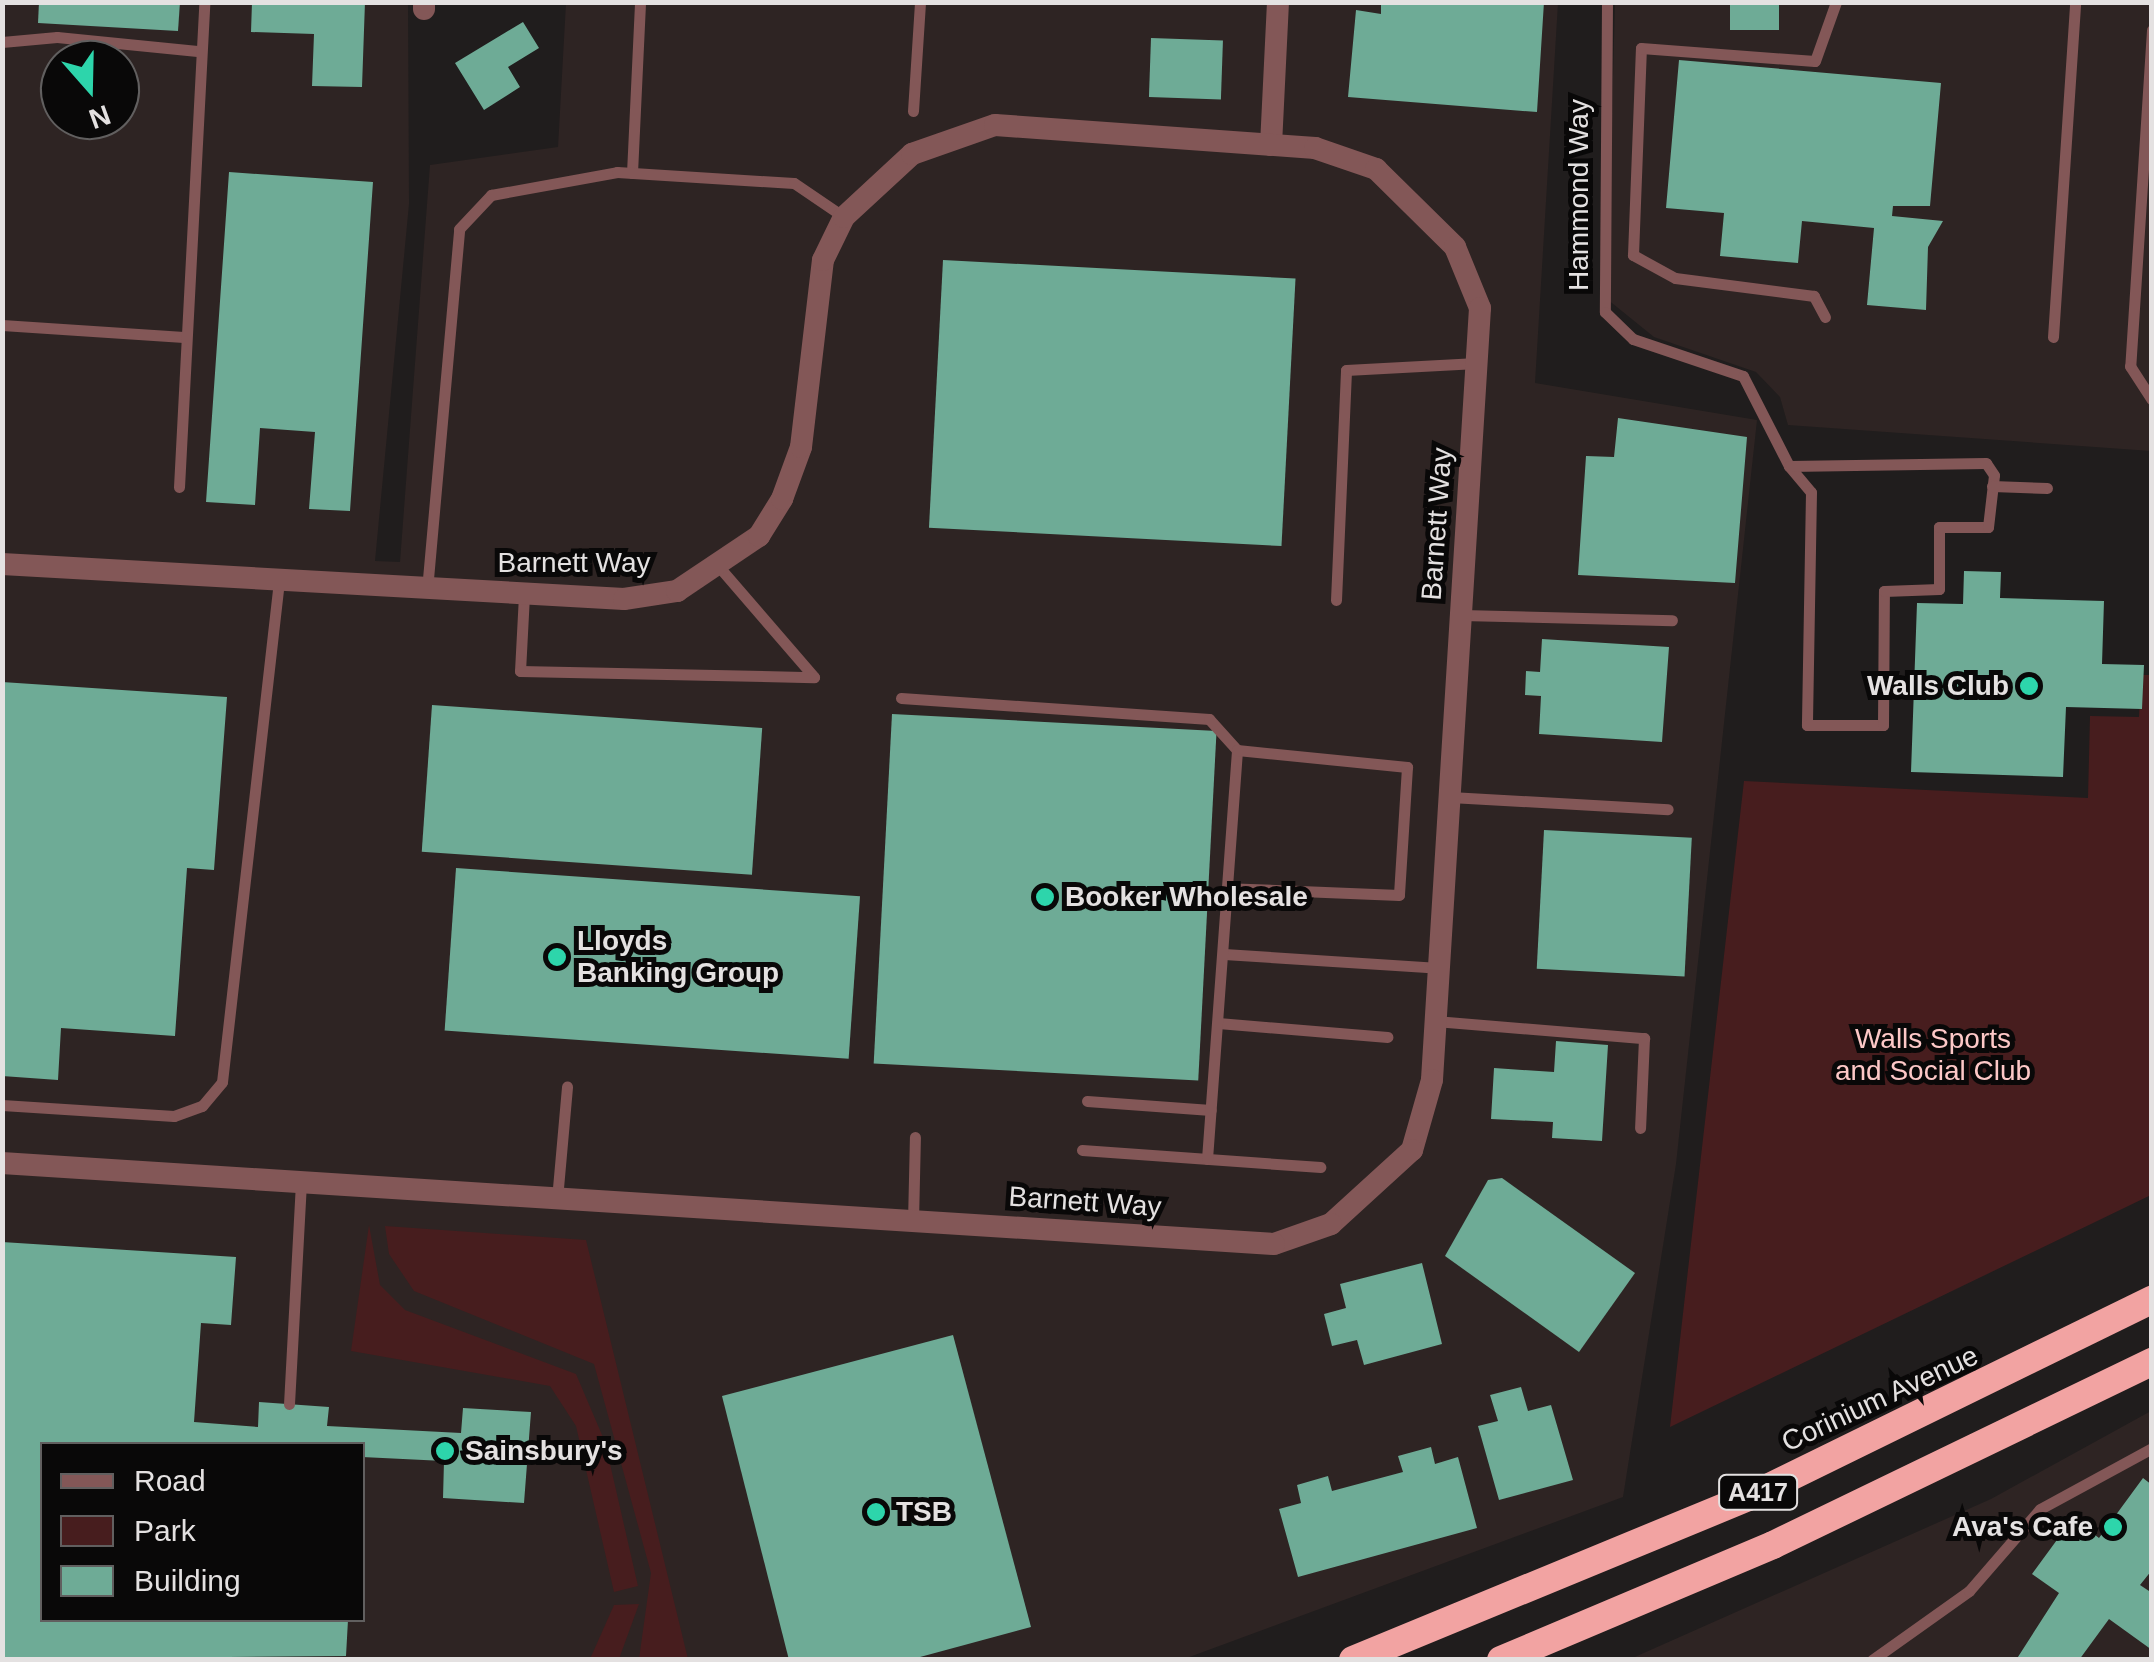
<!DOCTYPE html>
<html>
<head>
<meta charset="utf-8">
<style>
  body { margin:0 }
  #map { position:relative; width:2154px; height:1662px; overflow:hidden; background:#201d1d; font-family:Arial,sans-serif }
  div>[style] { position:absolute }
  .built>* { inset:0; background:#2e2423 }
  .green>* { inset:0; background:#471d1e }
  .building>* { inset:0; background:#6eab96; transform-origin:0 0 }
  .service>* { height:11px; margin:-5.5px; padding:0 5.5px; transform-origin:5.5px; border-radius:5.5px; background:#835757 }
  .minor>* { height:22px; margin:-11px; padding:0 11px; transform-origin:11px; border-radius:11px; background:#835757 }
  .trunk>* { height:28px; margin:-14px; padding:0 14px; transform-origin:14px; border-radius:14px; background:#f2a3a2 }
  .dots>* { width:28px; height:28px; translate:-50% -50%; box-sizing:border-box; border:5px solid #090808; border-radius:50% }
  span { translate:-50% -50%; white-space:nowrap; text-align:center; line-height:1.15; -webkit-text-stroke:10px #090808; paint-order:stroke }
  .shield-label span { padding:2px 8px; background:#090808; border:2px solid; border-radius:8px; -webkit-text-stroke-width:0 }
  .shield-label { font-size:25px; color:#e4e1e1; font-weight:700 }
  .street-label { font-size:28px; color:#e4e1e1 }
  .poi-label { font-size:28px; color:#e4e1e1; font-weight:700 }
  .right { translate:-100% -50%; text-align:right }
  .left { translate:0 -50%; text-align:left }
  .park-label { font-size:28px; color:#fdc8c7 }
  .frame { position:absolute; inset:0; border:5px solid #e4e1e1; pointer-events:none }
  .legend { position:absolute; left:40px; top:1442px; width:325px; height:180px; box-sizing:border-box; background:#090808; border:2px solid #615f5f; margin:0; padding:12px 18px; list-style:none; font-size:30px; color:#e4e1e1 }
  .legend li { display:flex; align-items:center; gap:20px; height:50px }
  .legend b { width:50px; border:2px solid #615f5f }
  .north { position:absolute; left:40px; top:40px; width:100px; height:100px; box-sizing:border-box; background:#090808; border:2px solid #615f5f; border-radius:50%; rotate:160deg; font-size:28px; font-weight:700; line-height:40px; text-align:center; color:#e4e1e1 }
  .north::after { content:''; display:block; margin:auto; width:35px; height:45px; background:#2dd5ab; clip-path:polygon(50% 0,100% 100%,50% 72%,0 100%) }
</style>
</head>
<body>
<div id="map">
  <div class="built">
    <i style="clip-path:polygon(evenodd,3px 3px,408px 3px,409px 204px,375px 561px,400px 562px,430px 165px,558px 147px,566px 3px,1558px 3px,1535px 383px,1757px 420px,1676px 1164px,1623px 1497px,1184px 1659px,3px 1660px,3px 3px,60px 60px,120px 60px,120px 120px,60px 120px,60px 60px,3px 3px,42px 1444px,362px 1444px,362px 1620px,42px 1620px,42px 1444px)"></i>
    <i style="clip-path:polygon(1615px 3px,2151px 3px,2151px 451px,1788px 425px,1780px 397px,1756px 372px,1654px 337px,1607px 299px)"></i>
    <i style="clip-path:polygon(2151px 1411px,2151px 1659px,1628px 1660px,1991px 1499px)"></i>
  </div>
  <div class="green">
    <i style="clip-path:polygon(2141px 675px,2151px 675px,2151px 1195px,1670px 1427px,1744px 781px,2088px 798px,2090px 716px,2139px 717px)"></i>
    <i style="clip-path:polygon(369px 1225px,380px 1285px,405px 1310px,576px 1374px,605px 1442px,638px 1586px,614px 1592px,576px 1426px,550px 1386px,351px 1351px)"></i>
    <i style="clip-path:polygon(385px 1226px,586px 1240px,688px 1659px,639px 1659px,651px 1573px,594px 1364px,414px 1291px,389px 1254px)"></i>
    <i style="clip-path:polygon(639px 1604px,619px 1659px,590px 1659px,614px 1605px)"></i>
  </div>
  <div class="building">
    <i style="clip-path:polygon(39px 2px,180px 2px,178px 31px,38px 23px)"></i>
    <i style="clip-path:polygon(252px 2px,365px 2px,362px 87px,312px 86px,314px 34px,251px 32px)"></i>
    <i style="clip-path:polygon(1381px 2px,1544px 2px,1537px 112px,1348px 97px,1356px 10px,1381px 14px)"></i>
    <i style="left:1730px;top:2px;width:49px;height:28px"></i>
    <i style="clip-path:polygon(523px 22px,539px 48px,508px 67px,520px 87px,484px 110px,455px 63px)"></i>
    <i style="left:1151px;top:38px;width:72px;height:59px;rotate:2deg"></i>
    <i style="clip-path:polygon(1679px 60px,1941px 83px,1930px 206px,1893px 206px,1892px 216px,1943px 221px,1928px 247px,1926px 310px,1867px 305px,1874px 228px,1802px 221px,1798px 263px,1720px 256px,1724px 213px,1666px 208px)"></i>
    <i style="clip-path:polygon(229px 172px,373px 182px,350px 511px,309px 509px,315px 432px,260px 428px,255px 505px,206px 502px)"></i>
    <i style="left:943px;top:260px;width:353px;height:268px;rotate:3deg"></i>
    <i style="clip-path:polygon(1618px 418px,1747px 437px,1735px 583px,1578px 575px,1586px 456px,1614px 457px)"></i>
    <i style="clip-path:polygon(1964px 571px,2001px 572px,2000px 598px,2104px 601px,2102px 664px,2144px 665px,2142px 709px,2066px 707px,2063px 777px,1911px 772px,1917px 603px,1963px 604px)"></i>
    <i style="clip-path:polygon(1542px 639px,1669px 647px,1662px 742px,1539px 734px,1541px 696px,1525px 695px,1526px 671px,1540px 672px)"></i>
    <i style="clip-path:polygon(2px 682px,227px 697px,214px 870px,187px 868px,175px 1036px,61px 1028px,58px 1080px,2px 1076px)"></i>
    <i style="left:432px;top:705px;width:331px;height:147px;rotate:4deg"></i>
    <i style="left:892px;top:714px;width:325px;height:350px;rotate:3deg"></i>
    <i style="left:1544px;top:830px;width:148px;height:139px;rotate:3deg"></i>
    <i style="left:456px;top:868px;width:405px;height:163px;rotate:4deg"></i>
    <i style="clip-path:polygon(1556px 1041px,1608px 1045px,1602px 1141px,1552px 1138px,1553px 1122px,1491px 1119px,1494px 1068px,1554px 1072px)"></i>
    <i style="clip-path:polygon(1502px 1178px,1635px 1273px,1579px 1352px,1445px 1256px,1488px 1180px)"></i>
    <i style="clip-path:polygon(2px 1242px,236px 1257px,231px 1325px,201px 1323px,194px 1422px,258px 1427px,259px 1402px,329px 1407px,327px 1426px,461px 1433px,463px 1408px,531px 1412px,524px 1503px,443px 1498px,444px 1461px,362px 1457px,362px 1444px,42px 1444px,42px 1620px,348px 1620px,346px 1656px,2px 1659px)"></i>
    <i style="clip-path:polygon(1422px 1263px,1442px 1344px,1364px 1365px,1357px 1340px,1332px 1346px,1324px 1314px,1346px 1308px,1340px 1284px)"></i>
    <i style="clip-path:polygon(953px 1335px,1031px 1627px,909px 1660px,789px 1660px,722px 1396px)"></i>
    <i style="clip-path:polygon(1521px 1387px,1528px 1411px,1551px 1405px,1573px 1480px,1499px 1500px,1478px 1426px,1498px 1421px,1490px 1395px)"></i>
    <i style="clip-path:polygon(1431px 1447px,1435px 1464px,1458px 1457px,1477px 1528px,1298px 1577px,1279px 1509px,1301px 1503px,1297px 1485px,1328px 1476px,1332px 1491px,1403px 1472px,1398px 1456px)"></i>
    <i style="clip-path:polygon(2143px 1478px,2152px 1485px,2152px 1570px,2140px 1585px,2152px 1593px,2152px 1650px,2109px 1619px,2079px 1660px,2016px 1660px,2059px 1593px,2032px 1574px,2073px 1518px,2099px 1538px)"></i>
  </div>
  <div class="service">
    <i style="left:1607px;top:2px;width:310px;rotate:90.4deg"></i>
    <i style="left:1605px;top:312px;width:39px;rotate:44deg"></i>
    <i style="left:1633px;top:339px;width:116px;rotate:18.6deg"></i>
    <i style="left:1743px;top:376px;width:101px;rotate:62.9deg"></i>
    <i style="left:1789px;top:466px;width:34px;rotate:50deg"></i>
    <i style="left:1811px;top:492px;width:233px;rotate:91deg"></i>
    <i style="left:1807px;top:725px;width:76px"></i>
    <i style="left:1883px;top:725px;width:134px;rotate:-89.6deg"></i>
    <i style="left:1884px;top:591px;width:55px;rotate:-2.1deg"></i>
    <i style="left:1939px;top:589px;width:62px;rotate:-90deg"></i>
    <i style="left:1939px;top:527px;width:49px"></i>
    <i style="left:1988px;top:527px;width:52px;rotate:-83.4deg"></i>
    <i style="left:1994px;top:475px;width:14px;rotate:-124deg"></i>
    <i style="left:1986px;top:463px;width:197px;rotate:179.1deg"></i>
    <i style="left:2152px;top:30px;width:337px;rotate:93.7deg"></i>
    <i style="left:2130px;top:366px;width:40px;rotate:57.1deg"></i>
    <i style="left:2px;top:42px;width:55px;rotate:-5.2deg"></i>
    <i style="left:57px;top:37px;width:141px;rotate:5.7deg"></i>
    <i style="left:913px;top:111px;width:109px;rotate:-86.3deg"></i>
    <i style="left:632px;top:173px;width:171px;rotate:-87.3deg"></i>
    <i style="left:1825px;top:317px;width:24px;rotate:-118deg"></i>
    <i style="left:1814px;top:296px;width:140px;rotate:-172.6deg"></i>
    <i style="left:1675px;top:278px;width:48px;rotate:-151.3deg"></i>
    <i style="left:1633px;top:255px;width:207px;rotate:-87.8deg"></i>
    <i style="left:1641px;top:48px;width:174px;rotate:4.3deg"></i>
    <i style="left:1815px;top:61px;width:63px;rotate:-70.4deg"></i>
    <i style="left:2px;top:325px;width:182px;rotate:3.8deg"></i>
    <i style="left:2053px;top:337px;width:336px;rotate:-86.2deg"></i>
    <i style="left:1992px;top:486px;width:55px;rotate:2.1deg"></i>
    <i style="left:179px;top:487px;width:486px;rotate:-87deg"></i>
    <i style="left:720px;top:568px;width:144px;rotate:49.2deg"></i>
    <i style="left:427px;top:590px;width:362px;rotate:-84.9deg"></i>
    <i style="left:459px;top:229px;width:47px;rotate:-46.7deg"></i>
    <i style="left:491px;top:195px;width:128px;rotate:-10.3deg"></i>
    <i style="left:617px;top:172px;width:177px;rotate:3.6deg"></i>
    <i style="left:794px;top:183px;width:60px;rotate:34.2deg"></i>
    <i style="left:524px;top:595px;width:76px;rotate:93deg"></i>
    <i style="left:520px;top:671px;width:294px;rotate:1.2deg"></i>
    <i style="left:1336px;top:600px;width:230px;rotate:-87.5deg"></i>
    <i style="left:1346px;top:370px;width:131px;rotate:-3.1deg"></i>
    <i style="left:1461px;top:615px;width:211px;rotate:1.4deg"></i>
    <i style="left:901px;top:698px;width:309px;rotate:3.9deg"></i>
    <i style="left:1209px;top:719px;width:42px;rotate:47.9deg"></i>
    <i style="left:1450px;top:797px;width:218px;rotate:3.2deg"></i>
    <i style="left:1224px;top:954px;width:215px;rotate:3.7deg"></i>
    <i style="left:1435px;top:1021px;width:210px;rotate:4.7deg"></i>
    <i style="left:1644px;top:1038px;width:90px;rotate:92.5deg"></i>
    <i style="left:1218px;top:1023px;width:170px;rotate:4.7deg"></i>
    <i style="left:1087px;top:1101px;width:124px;rotate:4.2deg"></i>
    <i style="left:2px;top:1105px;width:172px;rotate:3.7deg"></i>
    <i style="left:174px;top:1116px;width:30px;rotate:-20deg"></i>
    <i style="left:202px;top:1106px;width:31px;rotate:-50deg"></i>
    <i style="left:222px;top:1082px;width:504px;rotate:-83.51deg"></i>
    <i style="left:1082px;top:1150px;width:239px;rotate:4.1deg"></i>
    <i style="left:1207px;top:1159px;width:410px;rotate:-85.8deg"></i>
    <i style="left:1237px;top:750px;width:171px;rotate:5.7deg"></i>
    <i style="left:1407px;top:767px;width:128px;rotate:93.6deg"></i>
    <i style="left:1399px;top:895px;width:171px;rotate:-177.7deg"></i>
    <i style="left:557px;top:1199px;width:113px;rotate:-84.9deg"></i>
    <i style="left:913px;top:1222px;width:85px;rotate:-88.7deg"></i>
    <i style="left:289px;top:1404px;width:221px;rotate:-86.9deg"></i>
    <i style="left:1872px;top:1660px;width:119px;rotate:-35.4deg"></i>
    <i style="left:1969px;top:1591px;width:108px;rotate:-49.1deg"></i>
    <i style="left:2040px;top:1509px;width:128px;rotate:-28.6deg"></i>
  </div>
  <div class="minor">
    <i style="left:424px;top:2px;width:7px;rotate:90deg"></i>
    <i style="left:1271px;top:145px;width:143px;rotate:-87.2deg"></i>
    <i style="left:2px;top:564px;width:623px;rotate:3.22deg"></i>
    <i style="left:624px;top:599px;width:54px;rotate:-8.6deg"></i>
    <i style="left:677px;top:591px;width:99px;rotate:-33.9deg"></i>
    <i style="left:759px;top:536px;width:44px;rotate:-58.1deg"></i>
    <i style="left:782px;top:499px;width:55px;rotate:-69.9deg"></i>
    <i style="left:801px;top:447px;width:188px;rotate:-83.3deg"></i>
    <i style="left:823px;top:260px;width:48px;rotate:-64deg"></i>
    <i style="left:844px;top:217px;width:93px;rotate:-42.8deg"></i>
    <i style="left:912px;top:154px;width:88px;rotate:-19.3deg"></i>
    <i style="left:995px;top:125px;width:321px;rotate:4.1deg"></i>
    <i style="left:1315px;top:148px;width:65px;rotate:19deg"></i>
    <i style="left:1376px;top:169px;width:111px;rotate:44.6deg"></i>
    <i style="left:1455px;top:247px;width:66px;rotate:67.7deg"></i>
    <i style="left:1480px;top:308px;width:773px;rotate:93.56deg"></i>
    <i style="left:1432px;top:1080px;width:73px;rotate:105.9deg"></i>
    <i style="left:1412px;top:1150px;width:110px;rotate:137.6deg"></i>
    <i style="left:1331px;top:1224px;width:60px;rotate:160.7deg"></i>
    <i style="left:1274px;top:1244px;width:1275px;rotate:-176.36deg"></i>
  </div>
  <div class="trunk">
    <i style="left:1353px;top:1660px;width:428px;rotate:-22.4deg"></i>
    <i style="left:1749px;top:1497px;width:449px;rotate:-26.1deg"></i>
    <i style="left:1501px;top:1660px;width:295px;rotate:-22.9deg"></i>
    <i style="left:1773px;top:1545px;width:421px;rotate:-25.8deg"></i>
  </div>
  <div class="dots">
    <i style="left:2029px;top:686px;background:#2dd5ab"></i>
    <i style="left:1045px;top:897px;background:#2dd5ab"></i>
    <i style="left:557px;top:957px;background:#2dd5ab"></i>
    <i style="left:445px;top:1451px;background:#2dd5ab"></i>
    <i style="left:876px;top:1512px;background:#2dd5ab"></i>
    <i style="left:2113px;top:1527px;background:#2dd5ab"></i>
  </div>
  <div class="shield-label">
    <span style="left:1758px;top:1492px">A417</span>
  </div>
  <div class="street-label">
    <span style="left:1579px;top:195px;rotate:-90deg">Hammond Way</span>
    <span style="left:1437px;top:524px;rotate:-86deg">Barnett Way</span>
    <span style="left:574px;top:563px">Barnett Way</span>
    <span style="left:1085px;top:1202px;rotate:4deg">Barnett Way</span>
    <span style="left:1880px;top:1399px;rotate:-25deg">Corinium Avenue</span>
  </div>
  <div class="poi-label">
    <span class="right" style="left:2009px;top:686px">Walls Club</span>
    <span class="left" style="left:1065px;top:897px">Booker Wholesale</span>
    <span class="left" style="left:577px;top:957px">Lloyds<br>Banking Group</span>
    <span class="left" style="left:465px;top:1451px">Sainsbury's</span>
    <span class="left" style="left:896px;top:1512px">TSB</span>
    <span class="right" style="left:2093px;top:1527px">Ava's Cafe</span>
  </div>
  <div class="park-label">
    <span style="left:1933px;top:1055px">Walls Sports<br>and Social Club</span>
  </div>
  <div class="frame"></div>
  <ul class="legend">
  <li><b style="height:12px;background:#835757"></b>Road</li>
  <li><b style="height:28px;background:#471d1e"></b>Park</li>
  <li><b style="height:28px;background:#6eab96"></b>Building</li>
  </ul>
  <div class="north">N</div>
</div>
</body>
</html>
